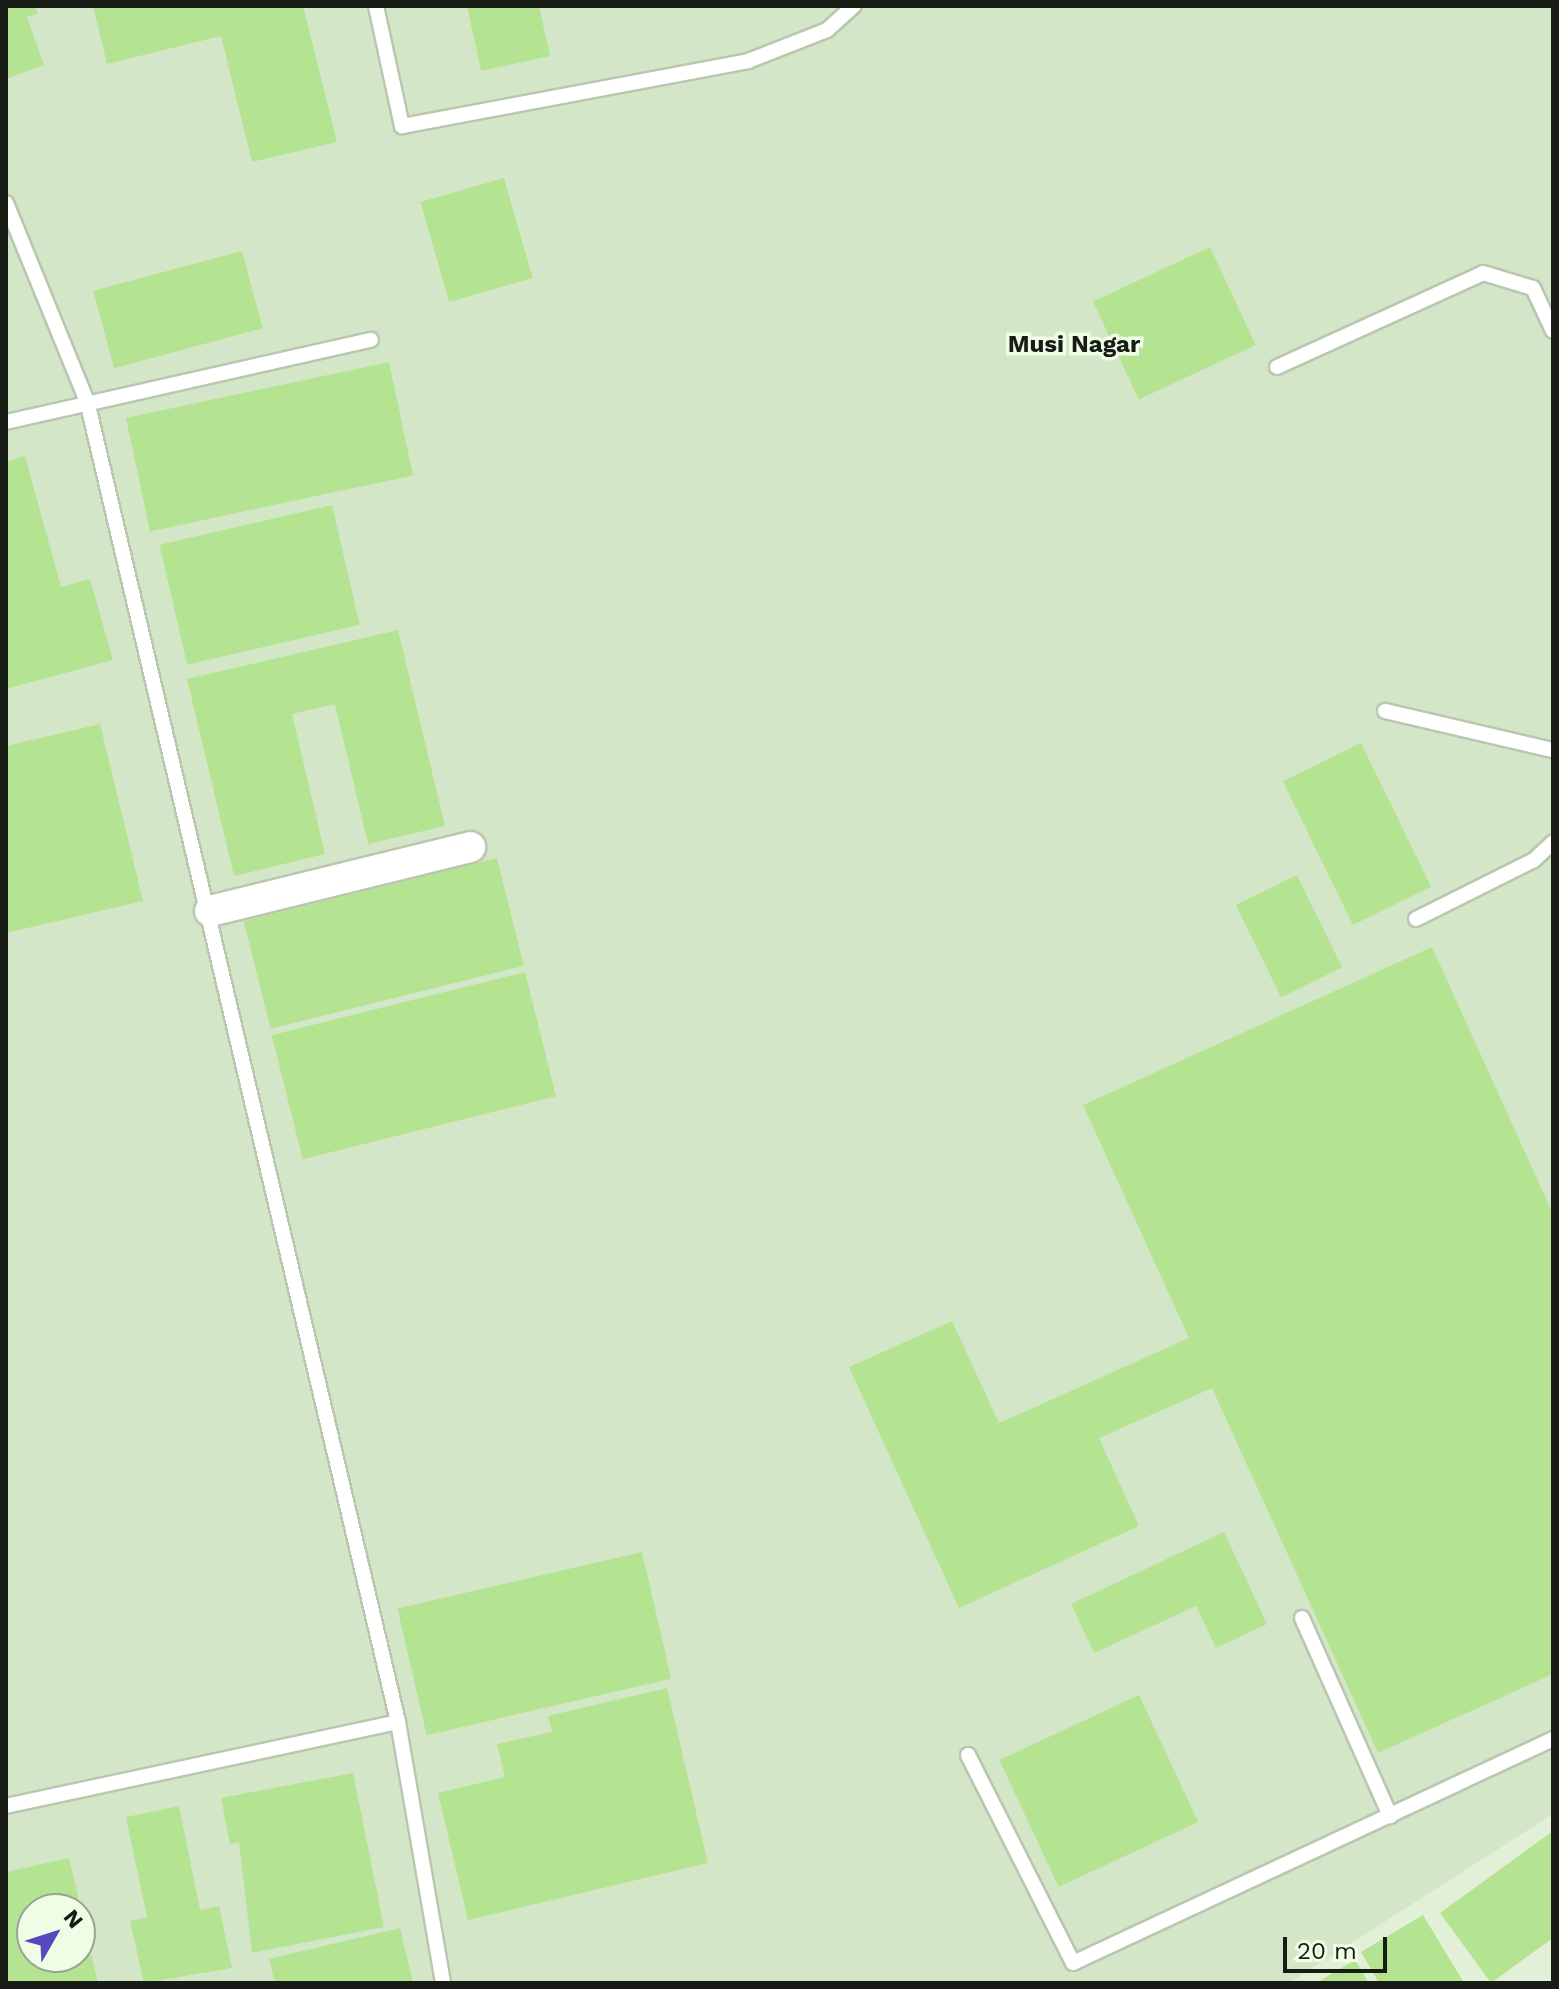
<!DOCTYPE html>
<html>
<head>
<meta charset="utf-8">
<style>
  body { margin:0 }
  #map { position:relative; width:1559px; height:1989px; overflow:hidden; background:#e2f0d8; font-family:"Work Sans",sans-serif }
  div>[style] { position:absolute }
  .built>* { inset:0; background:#d4e6c8 }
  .building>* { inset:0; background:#b4e491; transform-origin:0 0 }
  .roads { filter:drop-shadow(2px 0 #b9c7b0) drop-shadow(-2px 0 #b9c7b0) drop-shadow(0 2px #b9c7b0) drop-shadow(0 -2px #b9c7b0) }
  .lane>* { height:14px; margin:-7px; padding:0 7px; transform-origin:7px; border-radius:7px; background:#fff }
  .street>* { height:30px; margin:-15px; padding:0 15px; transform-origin:15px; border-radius:15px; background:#fff }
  span { translate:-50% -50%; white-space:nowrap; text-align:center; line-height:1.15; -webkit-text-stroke:7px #effde6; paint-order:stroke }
  .neighbourhood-label { font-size:24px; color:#171c14; font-weight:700 }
  .frame { position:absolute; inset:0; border:8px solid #171c14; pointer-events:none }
  .north { position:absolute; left:16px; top:1893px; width:80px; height:80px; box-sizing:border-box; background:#effde6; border:2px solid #99a392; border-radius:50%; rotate:51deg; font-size:22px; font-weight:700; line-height:32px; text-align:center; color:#171c14 }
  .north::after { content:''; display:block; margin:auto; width:28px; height:36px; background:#5748c0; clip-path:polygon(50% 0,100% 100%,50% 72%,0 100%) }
  .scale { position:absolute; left:1283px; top:1937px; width:104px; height:36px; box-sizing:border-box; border:4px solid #171c14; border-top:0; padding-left:10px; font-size:24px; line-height:28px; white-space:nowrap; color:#171c14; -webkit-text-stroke:6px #effde6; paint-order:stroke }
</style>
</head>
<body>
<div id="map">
  <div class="built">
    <i style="clip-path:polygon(evenodd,6px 6px,1553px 6px,1553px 1814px,1289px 1983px,6px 1983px,6px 6px,32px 1909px,80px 1909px,80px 1957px,32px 1957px,32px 1909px)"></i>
  </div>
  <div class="building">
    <i style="clip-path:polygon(6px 6px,35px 6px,38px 13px,27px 17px,44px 65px,6px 79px)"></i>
    <i style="clip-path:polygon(93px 6px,303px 6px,337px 142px,252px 162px,221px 36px,107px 64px)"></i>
    <i style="clip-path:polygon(467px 6px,539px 6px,550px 56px,481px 71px)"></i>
    <i style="left:504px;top:178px;width:104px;height:87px;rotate:74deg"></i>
    <i style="left:1210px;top:247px;width:108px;height:129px;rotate:65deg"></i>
    <i style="left:242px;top:251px;width:80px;height:154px;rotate:75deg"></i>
    <i style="left:389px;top:362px;width:116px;height:269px;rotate:78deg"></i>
    <i style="clip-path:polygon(25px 456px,61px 587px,90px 579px,113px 660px,6px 689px,6px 462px)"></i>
    <i style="left:332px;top:505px;width:123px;height:177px;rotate:77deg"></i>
    <i style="clip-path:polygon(398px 630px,445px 826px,368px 844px,335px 704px,292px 714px,325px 854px,234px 876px,187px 679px)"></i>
    <i style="clip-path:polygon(100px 724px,143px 901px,6px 933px,6px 746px)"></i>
    <i style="left:1361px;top:743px;width:160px;height:87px;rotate:64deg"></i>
    <i style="left:497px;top:858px;width:111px;height:261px;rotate:76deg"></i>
    <i style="left:1297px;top:875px;width:103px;height:68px;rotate:64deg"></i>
    <i style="clip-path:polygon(1432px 947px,1553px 1214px,1553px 1674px,1378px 1753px,1212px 1388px,1099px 1438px,1139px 1526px,959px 1608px,849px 1367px,952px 1321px,999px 1423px,1189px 1338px,1083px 1105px)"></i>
    <i style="left:525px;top:972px;width:128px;height:261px;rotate:76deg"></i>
    <i style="clip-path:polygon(1224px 1532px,1267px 1624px,1216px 1648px,1196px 1606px,1094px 1653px,1071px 1604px)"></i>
    <i style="left:642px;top:1552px;width:130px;height:251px;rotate:77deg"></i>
    <i style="clip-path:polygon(667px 1688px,708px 1863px,468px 1920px,438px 1793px,505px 1777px,497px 1744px,552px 1732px,548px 1716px)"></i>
    <i style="left:1139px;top:1695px;width:140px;height:154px;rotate:65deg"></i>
    <i style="clip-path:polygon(353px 1773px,384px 1927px,252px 1953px,239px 1842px,230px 1844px,221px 1798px)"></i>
    <i style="clip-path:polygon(179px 1806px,200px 1910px,219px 1906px,232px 1968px,144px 1983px,130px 1921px,147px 1917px,126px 1817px)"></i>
    <i style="clip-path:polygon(1553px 1831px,1553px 1938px,1491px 1983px,1440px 1913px)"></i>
    <i style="clip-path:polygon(69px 1858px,81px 1909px,32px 1909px,32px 1957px,80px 1957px,81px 1910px,98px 1983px,6px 1983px,6px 1872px)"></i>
    <i style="clip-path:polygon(1423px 1915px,1464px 1983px,1379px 1983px,1361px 1952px)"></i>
    <i style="clip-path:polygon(400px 1928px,413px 1983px,275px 1983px,269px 1959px)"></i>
    <i style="clip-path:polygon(1355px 1960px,1369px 1983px,1316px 1983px)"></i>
  </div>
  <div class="roads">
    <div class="lane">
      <i style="left:376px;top:6px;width:123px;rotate:77.8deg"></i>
      <i style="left:402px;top:126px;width:352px;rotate:-10.6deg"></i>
      <i style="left:748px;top:61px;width:85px;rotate:-21.4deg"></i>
      <i style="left:827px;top:30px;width:36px;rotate:-42deg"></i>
      <i style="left:6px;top:203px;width:214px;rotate:67.8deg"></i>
      <i style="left:87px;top:401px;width:1357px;rotate:76.75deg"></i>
      <i style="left:398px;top:1722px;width:265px;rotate:80.2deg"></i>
      <i style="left:1277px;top:367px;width:226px;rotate:-24.5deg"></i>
      <i style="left:1483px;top:273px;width:52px;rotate:16.7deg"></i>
      <i style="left:1533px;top:288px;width:47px;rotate:65.1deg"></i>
      <i style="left:6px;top:422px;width:374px;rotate:-12.7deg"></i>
      <i style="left:1385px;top:711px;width:172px;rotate:13.1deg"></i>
      <i style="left:1416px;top:919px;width:132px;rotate:-26.6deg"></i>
      <i style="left:1534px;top:860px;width:26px;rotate:-43deg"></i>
      <i style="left:1302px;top:1618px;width:217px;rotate:66deg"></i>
      <i style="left:968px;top:1755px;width:233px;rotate:63.2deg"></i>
      <i style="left:1073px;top:1963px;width:530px;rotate:-25.02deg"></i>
      <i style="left:6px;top:1806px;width:401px;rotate:-12.1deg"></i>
    </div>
    <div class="street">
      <i style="left:210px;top:911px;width:268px;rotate:-13.8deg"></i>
    </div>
  </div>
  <div class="neighbourhood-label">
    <span style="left:1074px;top:345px">Musi Nagar</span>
  </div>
  <div class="frame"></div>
  <div class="north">N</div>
  <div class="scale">20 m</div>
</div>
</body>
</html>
